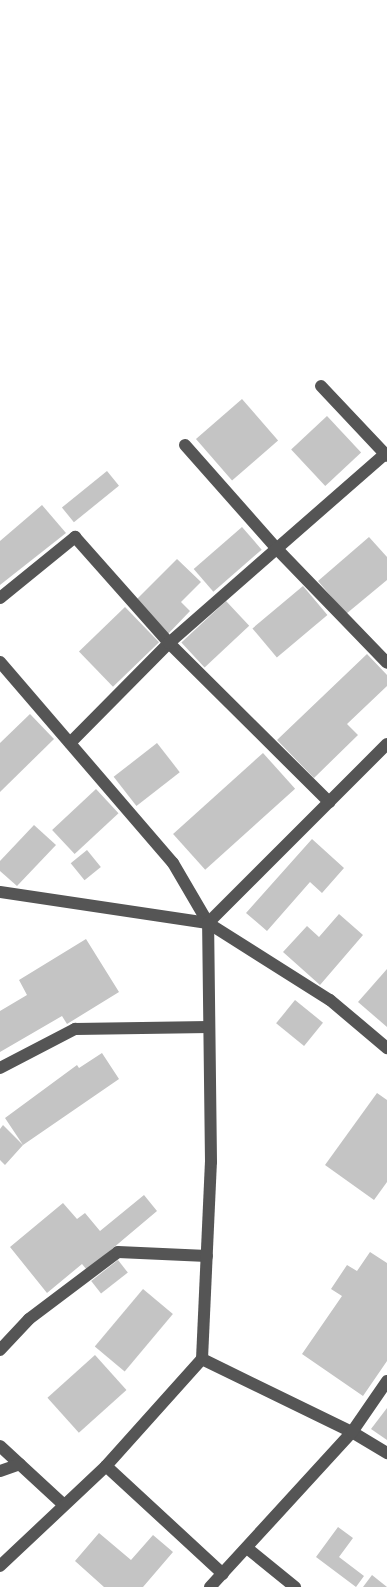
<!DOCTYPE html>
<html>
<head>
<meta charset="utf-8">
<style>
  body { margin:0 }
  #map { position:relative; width:387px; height:1587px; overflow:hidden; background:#fff; font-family:"Roboto Condensed",sans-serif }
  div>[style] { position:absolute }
  .building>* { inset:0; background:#c4c4c4; transform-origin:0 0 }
  .minor>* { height:12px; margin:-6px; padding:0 6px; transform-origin:6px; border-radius:6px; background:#555 }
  span { translate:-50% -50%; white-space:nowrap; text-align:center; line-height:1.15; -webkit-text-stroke:4.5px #fff; paint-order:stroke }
</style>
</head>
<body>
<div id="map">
  <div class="building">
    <i style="left:242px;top:399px;width:55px;height:61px;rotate:49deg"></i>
    <i style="left:327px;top:416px;width:50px;height:49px;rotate:47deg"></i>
    <i style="left:107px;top:471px;width:19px;height:58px;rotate:51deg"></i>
    <i style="clip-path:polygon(42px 505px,66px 533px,0 585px,0 541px)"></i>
    <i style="left:242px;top:527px;width:30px;height:64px;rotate:49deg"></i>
    <i style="clip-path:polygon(369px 537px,387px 557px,387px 580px,346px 614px,318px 581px)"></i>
    <i style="clip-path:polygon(177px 559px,201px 582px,181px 602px,190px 611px,167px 635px,134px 602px)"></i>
    <i style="left:303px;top:586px;width:38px;height:66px;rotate:50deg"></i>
    <i style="left:226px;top:601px;width:34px;height:61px;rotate:47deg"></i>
    <i style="left:125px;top:607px;width:49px;height:64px;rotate:46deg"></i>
    <i style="clip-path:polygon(367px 654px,387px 675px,387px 686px,347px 724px,358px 735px,314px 778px,277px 740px)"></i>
    <i style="clip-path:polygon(30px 714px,54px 739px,0 792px,0 743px)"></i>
    <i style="left:157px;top:743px;width:37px;height:55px;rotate:52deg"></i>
    <i style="left:263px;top:753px;width:48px;height:121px;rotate:48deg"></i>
    <i style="left:96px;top:789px;width:33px;height:60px;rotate:47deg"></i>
    <i style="clip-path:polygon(34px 825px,56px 845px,17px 886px,0 871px,0 861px)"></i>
    <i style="clip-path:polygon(312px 839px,344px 868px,322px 893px,310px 882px,267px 931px,246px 913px)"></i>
    <i style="left:87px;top:850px;width:22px;height:21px;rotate:51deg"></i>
    <i style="clip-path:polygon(339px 914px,363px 935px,320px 985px,283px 952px,307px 926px,319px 937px)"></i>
    <i style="clip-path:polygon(86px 939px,119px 992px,67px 1024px,62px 1016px,0 1052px,0 1011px,27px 995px,19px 980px)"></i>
    <i style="clip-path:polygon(387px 969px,387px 1027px,358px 1002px)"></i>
    <i style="left:295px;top:1000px;width:36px;height:30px;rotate:39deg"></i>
    <i style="clip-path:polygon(102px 1053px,119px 1079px,23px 1145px,5px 1165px,0 1160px,0 1129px,3px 1125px,23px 1145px,5px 1118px,77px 1065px,79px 1068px)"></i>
    <i style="clip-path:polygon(377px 1093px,387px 1100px,387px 1182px,374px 1200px,325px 1165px)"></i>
    <i style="clip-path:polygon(144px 1195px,157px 1211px,87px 1270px,82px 1264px,47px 1293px,10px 1247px,63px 1203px,77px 1219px,85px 1213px,100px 1231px)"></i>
    <i style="clip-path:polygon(370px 1252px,387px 1263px,387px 1361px,363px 1396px,302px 1354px,342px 1296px,331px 1289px,347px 1265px,357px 1271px)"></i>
    <i style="left:118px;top:1260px;width:16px;height:34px;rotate:52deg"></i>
    <i style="left:143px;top:1289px;width:39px;height:75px;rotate:40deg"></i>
    <i style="left:95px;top:1355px;width:47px;height:64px;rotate:48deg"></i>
    <i style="clip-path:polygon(387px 1408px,387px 1440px,371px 1429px)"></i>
    <i style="clip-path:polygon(338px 1527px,353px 1538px,339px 1557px,364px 1576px,356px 1587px,316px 1557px)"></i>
    <i style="clip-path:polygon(99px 1533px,131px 1560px,153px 1535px,173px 1552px,143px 1587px,104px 1587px,75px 1561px)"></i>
    <i style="clip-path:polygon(372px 1575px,387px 1587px,363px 1587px)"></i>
  </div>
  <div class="minor">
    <i style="left:321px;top:386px;width:96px;rotate:46.7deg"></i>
    <i style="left:185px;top:445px;width:139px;rotate:48.5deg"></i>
    <i style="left:277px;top:549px;width:158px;rotate:46deg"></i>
    <i style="left:0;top:598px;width:97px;rotate:-39.1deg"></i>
    <i style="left:75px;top:537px;width:142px;rotate:48.4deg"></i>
    <i style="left:169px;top:643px;width:226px;rotate:44.8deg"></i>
    <i style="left:0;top:662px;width:265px;rotate:49.3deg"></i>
    <i style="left:173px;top:863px;width:69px;rotate:59.7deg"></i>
    <i style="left:208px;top:923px;width:144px;rotate:32.3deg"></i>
    <i style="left:330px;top:1000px;width:75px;rotate:40.1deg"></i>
    <i style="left:70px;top:743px;width:141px;rotate:-45.3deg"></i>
    <i style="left:169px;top:643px;width:287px;rotate:-41.2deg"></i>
    <i style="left:0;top:892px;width:210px;rotate:8.5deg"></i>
    <i style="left:208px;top:923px;width:253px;rotate:-45deg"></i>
    <i style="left:0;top:1068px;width:85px;rotate:-27.5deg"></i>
    <i style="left:75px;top:1029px;width:134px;rotate:-0.9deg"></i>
    <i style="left:0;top:1350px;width:42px;rotate:-46.9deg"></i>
    <i style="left:29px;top:1319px;width:111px;rotate:-37deg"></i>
    <i style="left:118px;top:1252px;width:89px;rotate:2.6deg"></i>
    <i style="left:202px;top:1359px;width:167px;rotate:26deg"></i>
    <i style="left:352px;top:1432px;width:41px;rotate:31deg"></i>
    <i style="left:0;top:1446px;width:87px;rotate:42.7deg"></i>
    <i style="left:106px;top:1466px;width:159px;rotate:42.7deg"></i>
    <i style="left:0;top:1471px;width:21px;rotate:-19deg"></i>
    <i style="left:247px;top:1548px;width:62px;rotate:39.1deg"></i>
    <i style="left:0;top:1566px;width:146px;rotate:-43.3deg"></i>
    <i style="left:106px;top:1466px;width:144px;rotate:-48.1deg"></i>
    <i style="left:202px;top:1359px;width:197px;rotate:-87.4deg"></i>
    <i style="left:211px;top:1162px;width:239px;rotate:-90.7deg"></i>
    <i style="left:210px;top:1587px;width:210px;rotate:-47.5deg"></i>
    <i style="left:352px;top:1432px;width:62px;rotate:-55.5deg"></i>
  </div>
</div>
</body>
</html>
